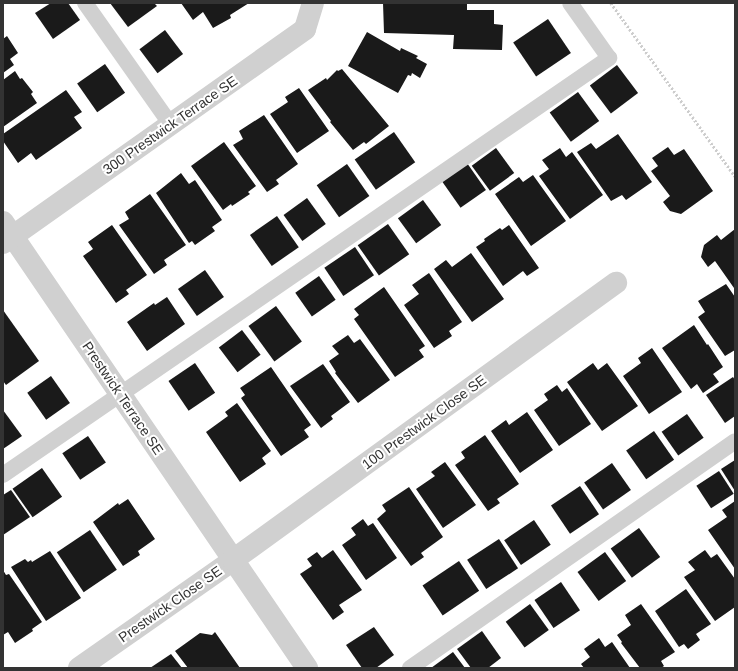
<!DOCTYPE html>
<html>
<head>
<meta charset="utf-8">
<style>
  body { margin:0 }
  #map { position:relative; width:738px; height:671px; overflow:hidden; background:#fff; font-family:Arial,sans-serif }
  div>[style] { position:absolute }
  .building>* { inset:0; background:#1a1a1a; transform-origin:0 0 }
  .path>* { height:2.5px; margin-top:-1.25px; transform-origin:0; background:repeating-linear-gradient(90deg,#cdcdcd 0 2px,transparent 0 4px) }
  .service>* { height:16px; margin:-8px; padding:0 8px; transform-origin:8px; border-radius:8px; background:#d0d0d0 }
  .minor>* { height:22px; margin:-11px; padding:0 11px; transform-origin:11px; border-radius:11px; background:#d0d0d0 }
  span { translate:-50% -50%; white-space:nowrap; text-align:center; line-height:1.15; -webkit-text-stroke:4px #fff; paint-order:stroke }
  .street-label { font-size:14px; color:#333 }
  .frame { position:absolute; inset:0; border:4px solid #333; pointer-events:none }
</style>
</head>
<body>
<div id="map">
  <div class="building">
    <i style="clip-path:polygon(51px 3px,68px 3px,80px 20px,53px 39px,35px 13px)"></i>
    <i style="clip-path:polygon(110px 3px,154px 3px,157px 6px,128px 27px)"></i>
    <i style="clip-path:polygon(181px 3px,249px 3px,230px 15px,231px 18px,213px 28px,203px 12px,193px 20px)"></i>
    <i style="clip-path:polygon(383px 3px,467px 3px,467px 10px,494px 10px,494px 24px,503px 25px,502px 50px,453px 49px,454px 35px,384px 33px)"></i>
    <i style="left:548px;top:19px;width:41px;height:42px;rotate:56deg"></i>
    <i style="left:165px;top:30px;width:30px;height:32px;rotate:53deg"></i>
    <i style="clip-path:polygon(367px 32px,400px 51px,401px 48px,418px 56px,416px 58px,427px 64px,420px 78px,412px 73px,411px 76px,408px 75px,398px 93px,348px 66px)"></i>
    <i style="clip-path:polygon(7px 36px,18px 53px,10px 59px,14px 65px,3px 73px,3px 39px)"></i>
    <i style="left:105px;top:64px;width:35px;height:34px;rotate:55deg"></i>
    <i style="left:617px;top:65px;width:35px;height:34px;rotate:53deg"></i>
    <i style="clip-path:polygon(342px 69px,389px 126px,366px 144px,364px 142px,353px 150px,330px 122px,331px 121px,308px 90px,326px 78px,327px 80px,337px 70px,338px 71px)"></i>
    <i style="clip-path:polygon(15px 71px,20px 79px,22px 78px,33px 92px,31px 94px,37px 103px,3px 127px,3px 80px)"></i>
    <i style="clip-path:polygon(299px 88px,329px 131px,297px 153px,270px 114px,288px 102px,285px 97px)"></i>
    <i style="clip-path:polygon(66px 90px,82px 112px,74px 117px,82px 128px,36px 160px,31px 153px,18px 163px,3px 141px,3px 134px)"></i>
    <i style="left:578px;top:92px;width:36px;height:35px;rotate:54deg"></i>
    <i style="clip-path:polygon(264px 115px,298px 164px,276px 180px,279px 184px,267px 192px,233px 145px,243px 139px,239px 131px)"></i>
    <i style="left:394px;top:132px;width:37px;height:48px;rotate:55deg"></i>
    <i style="clip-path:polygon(618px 134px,652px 182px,626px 200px,622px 195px,611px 201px,577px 152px,591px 143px,596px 149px)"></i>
    <i style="clip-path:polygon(224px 142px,256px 186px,248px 192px,250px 194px,232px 206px,231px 204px,223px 210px,191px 166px)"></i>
    <i style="clip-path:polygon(668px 147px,674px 155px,684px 149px,713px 191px,681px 214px,670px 211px,663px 202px,670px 196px,651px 171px,658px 166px,652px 158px)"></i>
    <i style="left:496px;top:148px;width:31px;height:30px;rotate:54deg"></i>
    <i style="clip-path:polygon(560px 148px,566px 157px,572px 152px,603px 195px,570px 219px,539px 176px,549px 169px,542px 160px)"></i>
    <i style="left:467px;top:163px;width:33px;height:31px;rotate:55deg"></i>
    <i style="left:347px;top:164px;width:39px;height:37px;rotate:55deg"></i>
    <i style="clip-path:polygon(181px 173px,189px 184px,195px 180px,222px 220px,212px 227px,215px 231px,195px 245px,192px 241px,189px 243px,156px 193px)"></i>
    <i style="clip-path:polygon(533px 175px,566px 221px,531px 246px,495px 194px,519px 177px,523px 182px)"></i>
    <i style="clip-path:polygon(150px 194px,186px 245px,164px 260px,167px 265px,154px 274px,119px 225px,129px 219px,125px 212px)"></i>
    <i style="left:307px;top:198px;width:32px;height:29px;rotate:54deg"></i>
    <i style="left:423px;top:200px;width:31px;height:31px;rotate:54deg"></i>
    <i style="left:277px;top:216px;width:38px;height:33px;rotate:55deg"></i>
    <i style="left:388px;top:224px;width:37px;height:37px;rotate:55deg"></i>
    <i style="clip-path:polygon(112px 225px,147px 275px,126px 290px,129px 294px,116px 303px,83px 256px,93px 249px,88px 242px)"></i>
    <i style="clip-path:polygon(509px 225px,539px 268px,527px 276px,523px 271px,503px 286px,476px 247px,485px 241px,484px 239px,500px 228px,502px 230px)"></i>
    <i style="clip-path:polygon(735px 229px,735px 287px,734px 288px,715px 261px,708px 267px,701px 257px,704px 245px,717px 235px,721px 240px)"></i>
    <i style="left:355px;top:247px;width:34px;height:37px;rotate:56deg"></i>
    <i style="clip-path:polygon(471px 253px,504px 299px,472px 322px,434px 269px,446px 260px,452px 267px)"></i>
    <i style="left:205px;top:270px;width:33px;height:33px;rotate:55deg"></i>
    <i style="clip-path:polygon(429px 273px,462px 322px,449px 331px,452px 336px,434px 348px,404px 305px,419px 294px,412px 285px)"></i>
    <i style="left:319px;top:276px;width:29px;height:29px;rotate:55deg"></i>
    <i style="clip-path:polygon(726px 284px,735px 297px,735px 350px,725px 356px,698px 317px,705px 312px,698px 301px)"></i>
    <i style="clip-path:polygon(384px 287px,425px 346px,419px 350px,424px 357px,395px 377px,354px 319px,359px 315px,354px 309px)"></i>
    <i style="clip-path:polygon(167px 297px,185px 324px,147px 351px,127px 322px,154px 303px,155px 305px)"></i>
    <i style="left:276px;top:306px;width:44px;height:34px;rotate:54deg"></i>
    <i style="clip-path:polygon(3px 310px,39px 361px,6px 385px,3px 381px)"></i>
    <i style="clip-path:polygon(694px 325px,707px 345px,708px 344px,723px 367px,713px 374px,719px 382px,703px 393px,697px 384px,691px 389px,662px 348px)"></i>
    <i style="left:242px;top:330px;width:31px;height:29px;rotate:53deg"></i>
    <i style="clip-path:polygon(348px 335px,354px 343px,360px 339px,390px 380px,358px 403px,335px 373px,336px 372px,329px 361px,339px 354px,332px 346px)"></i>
    <i style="clip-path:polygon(652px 348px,682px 392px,649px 414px,623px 376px,641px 363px,638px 358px)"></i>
    <i style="left:195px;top:363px;width:36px;height:32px;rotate:56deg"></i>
    <i style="clip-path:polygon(593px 363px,598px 370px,607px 363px,638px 406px,602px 431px,567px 382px)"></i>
    <i style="clip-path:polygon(323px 364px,350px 402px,331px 416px,333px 419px,321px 428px,290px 386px)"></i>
    <i style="clip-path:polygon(271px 367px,311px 425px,304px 430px,309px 437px,281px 456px,241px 398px,245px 395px,240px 388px)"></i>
    <i style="left:51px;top:376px;width:33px;height:29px;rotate:55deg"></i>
    <i style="clip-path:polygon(733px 377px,735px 380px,735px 416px,725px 423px,706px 395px)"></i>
    <i style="clip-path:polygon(557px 385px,562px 392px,567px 388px,591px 424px,559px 446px,534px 410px,548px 400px,544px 394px)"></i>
    <i style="clip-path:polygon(237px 403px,271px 451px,262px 458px,266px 464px,240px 482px,206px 432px,228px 416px,225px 412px)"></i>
    <i style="clip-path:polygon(3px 410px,22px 436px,3px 449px)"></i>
    <i style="clip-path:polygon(527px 412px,553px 450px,520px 473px,491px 431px,506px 420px,509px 425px)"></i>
    <i style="left:687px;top:414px;width:29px;height:31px;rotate:55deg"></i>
    <i style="left:654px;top:431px;width:35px;height:34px;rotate:55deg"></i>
    <i style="clip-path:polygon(485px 435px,519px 484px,497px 499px,500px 503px,488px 511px,455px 465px,465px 458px,461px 452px)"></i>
    <i style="left:88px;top:436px;width:32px;height:31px;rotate:56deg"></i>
    <i style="clip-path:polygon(735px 460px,735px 491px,721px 469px)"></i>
    <i style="clip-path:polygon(445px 462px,476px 505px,443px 528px,416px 489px,435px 476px,431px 472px)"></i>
    <i style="left:612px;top:463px;width:33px;height:34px;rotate:55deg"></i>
    <i style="left:42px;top:468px;width:35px;height:36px;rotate:55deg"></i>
    <i style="left:719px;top:471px;width:27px;height:27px;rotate:57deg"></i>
    <i style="left:580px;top:486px;width:34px;height:35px;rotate:56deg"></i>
    <i style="clip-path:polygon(409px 487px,443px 537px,421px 553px,424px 557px,411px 566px,377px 519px,386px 511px,382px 505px)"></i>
    <i style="clip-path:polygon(11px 490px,30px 517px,3px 535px,3px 495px)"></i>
    <i style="clip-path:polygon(128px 499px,155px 539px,138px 551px,140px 555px,123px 566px,93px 522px,118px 503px,119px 505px)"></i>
    <i style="clip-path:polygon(735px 501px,735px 569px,708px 530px,727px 517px,722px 510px)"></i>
    <i style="clip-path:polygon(363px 519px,368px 526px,373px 523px,397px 558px,366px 580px,342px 545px,356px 535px,351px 528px)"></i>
    <i style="left:534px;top:520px;width:30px;height:36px;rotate:56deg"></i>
    <i style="left:639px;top:528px;width:36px;height:35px;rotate:54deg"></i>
    <i style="left:90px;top:530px;width:48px;height:40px;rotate:56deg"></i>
    <i style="left:499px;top:539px;width:35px;height:38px;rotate:57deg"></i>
    <i style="clip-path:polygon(333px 550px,362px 590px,339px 605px,344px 612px,333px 620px,300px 574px,312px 566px,307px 559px,317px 552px,322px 558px)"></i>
    <i style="clip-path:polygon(705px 550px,711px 558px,717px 554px,735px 579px,735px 607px,715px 621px,684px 577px,695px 570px,688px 562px)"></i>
    <i style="clip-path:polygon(50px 551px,81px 598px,46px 621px,11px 567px,25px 559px,28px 562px,31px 560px,32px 562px)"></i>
    <i style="left:605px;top:552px;width:36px;height:34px;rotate:54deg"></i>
    <i style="left:459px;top:561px;width:36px;height:44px;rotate:56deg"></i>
    <i style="clip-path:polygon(3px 570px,6px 575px,9px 574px,42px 622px,32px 629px,33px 631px,15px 643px,8px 632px,3px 635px)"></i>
    <i style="left:561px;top:582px;width:34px;height:32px;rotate:56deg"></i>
    <i style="clip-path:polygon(686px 589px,711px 624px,696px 634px,700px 640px,688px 649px,684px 644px,679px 647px,655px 611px)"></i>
    <i style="left:530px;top:604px;width:32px;height:30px;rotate:54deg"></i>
    <i style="clip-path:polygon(641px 604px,675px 652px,661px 661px,664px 666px,661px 668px,640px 668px,621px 643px,622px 642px,617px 635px,631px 625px,625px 615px)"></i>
    <i style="clip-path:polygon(374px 627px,394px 655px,376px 668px,362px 668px,346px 645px)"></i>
    <i style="clip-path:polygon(482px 631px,501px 658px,488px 668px,471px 668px,457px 649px)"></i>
    <i style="clip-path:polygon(215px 632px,240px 668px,188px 668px,175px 651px,200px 633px,212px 635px)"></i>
    <i style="clip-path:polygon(599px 638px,605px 647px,612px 642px,630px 668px,584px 668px,581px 664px,590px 657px,584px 649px)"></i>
    <i style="clip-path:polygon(453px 652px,465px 668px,431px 668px)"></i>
    <i style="clip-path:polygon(171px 654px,182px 668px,150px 668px)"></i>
  </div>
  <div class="path">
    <i style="left:611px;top:3px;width:213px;rotate:54.4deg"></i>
  </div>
  <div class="service">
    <i style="left:85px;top:3px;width:149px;rotate:54.8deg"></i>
    <i style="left:3px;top:475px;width:736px;rotate:-34.53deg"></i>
    <i style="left:609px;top:58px;width:67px;rotate:-125.3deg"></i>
    <i style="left:410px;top:668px;width:396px;rotate:-34.9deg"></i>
  </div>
  <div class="minor">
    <i style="left:3px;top:222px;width:540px;rotate:55.72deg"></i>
    <i style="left:3px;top:243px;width:370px;rotate:-35.3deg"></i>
    <i style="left:305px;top:29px;width:27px;rotate:-73deg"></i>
    <i style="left:79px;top:668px;width:188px;rotate:-35deg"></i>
    <i style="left:233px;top:560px;width:473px;rotate:-35.9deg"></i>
  </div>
  <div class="street-label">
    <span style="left:170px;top:125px;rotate:-35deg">300 Prestwick Terrace SE</span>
    <span style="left:123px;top:398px;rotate:56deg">Prestwick Terrace SE</span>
    <span style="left:424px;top:422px;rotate:-36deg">100 Prestwick Close SE</span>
    <span style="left:170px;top:604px;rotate:-35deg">Prestwick Close SE</span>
  </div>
  <div class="frame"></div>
</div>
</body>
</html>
